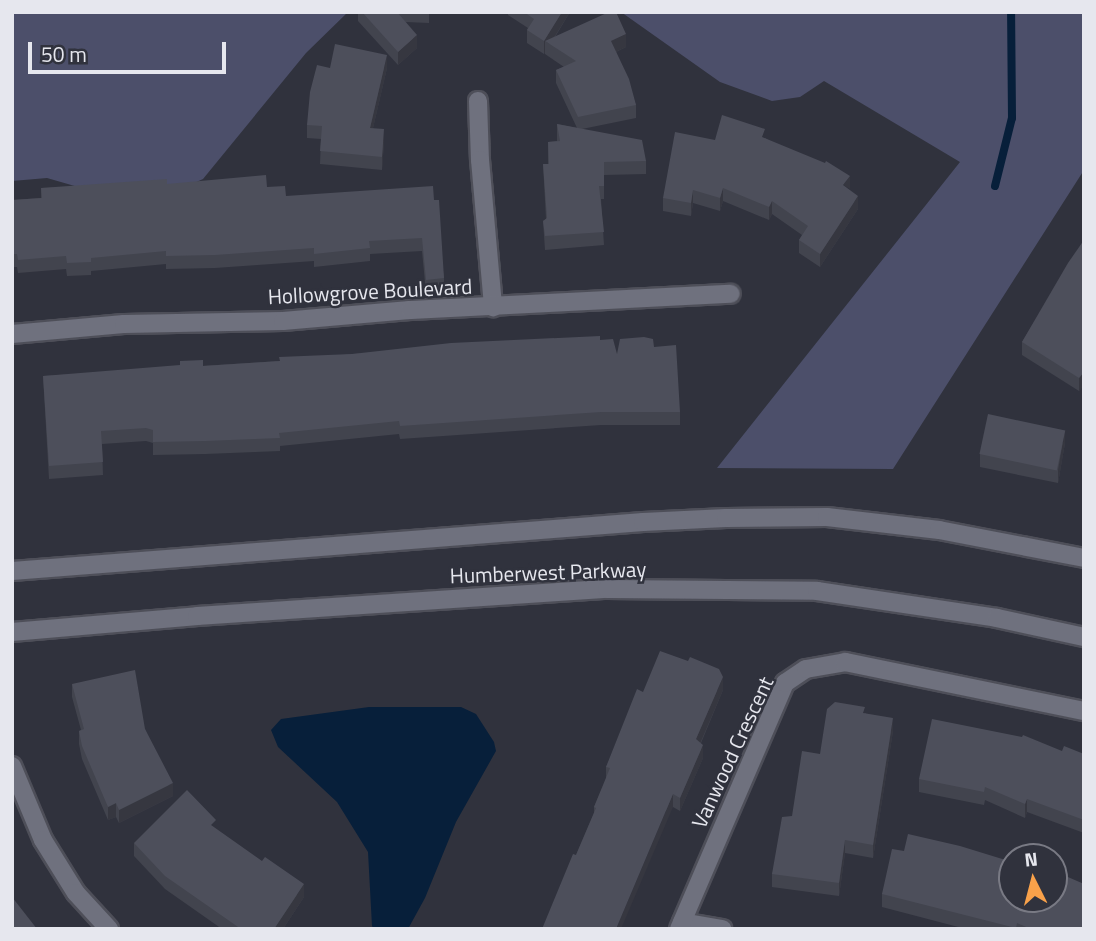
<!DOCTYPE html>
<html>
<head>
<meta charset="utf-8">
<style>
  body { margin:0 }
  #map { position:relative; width:1096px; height:941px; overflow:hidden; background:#30323d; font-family:"Titillium Web",sans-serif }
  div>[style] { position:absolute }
  .green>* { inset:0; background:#4c4f6a }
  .water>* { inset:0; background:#071f3a }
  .stream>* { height:8px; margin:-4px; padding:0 4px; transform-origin:4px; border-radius:4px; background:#071f3a }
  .roads { filter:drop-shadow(2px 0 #4e4f59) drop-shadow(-2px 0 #4e4f59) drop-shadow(0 2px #4e4f59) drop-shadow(0 -2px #4e4f59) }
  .minor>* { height:18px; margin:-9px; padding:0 9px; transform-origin:9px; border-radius:9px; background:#6f717e }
  .secondary>* { height:18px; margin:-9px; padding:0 9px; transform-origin:9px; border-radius:9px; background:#6f717e }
  .wall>* { inset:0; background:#42444e }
  .shaded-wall>* { inset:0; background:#363740 }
  .building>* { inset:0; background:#4d4f5b; transform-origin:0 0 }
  span { translate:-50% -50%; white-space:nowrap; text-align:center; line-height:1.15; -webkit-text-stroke:5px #30323d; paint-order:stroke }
  .street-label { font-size:21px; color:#e6e7ee }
  .frame { position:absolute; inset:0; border:14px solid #e6e7ee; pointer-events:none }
  .north { position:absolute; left:998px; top:843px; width:70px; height:70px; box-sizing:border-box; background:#30323d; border:2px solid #797a84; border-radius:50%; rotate:354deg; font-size:19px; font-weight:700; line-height:28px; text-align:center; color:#e6e7ee }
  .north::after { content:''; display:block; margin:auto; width:24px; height:32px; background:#f8a14a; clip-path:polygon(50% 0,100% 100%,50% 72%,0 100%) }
  .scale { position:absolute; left:28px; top:42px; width:198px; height:32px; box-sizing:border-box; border:4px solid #e6e7ee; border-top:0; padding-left:9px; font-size:21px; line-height:24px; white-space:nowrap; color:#e6e7ee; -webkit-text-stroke:5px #30323d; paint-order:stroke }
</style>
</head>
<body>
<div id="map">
  <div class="green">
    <i style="clip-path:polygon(12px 12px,348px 12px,306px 53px,203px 179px,144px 206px,47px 178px,12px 181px)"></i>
    <i style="clip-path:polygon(621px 12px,1084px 12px,1084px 170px,893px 469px,717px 468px,960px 162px,824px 81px,800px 97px,772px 101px,720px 82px)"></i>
  </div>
  <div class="water">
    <i style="clip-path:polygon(369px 707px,461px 707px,476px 714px,494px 742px,496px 751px,456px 822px,425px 898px,408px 929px,374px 929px,372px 926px,368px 852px,337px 802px,278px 747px,271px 730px,281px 719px)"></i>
  </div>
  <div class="stream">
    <i style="left:995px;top:186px;width:70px;rotate:-76deg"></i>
    <i style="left:1012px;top:118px;width:106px;rotate:-90.5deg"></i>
  </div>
  <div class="roads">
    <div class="minor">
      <i style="left:478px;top:101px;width:59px;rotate:88.1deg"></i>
      <i style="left:480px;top:160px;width:148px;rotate:84.9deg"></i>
      <i style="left:12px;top:334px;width:112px;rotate:-5.1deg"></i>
      <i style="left:124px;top:324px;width:159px;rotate:-1.1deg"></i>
      <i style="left:283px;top:321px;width:127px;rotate:-5deg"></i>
      <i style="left:410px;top:310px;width:321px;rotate:-2.9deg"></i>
      <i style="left:12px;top:766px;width:80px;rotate:67.3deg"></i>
      <i style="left:43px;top:840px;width:62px;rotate:58.1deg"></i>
      <i style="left:76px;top:893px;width:49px;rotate:47.5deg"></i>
      <i style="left:682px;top:922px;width:41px;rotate:9.9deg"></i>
      <i style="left:679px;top:929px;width:268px;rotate:-66.7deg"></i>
      <i style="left:785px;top:683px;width:25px;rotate:-34deg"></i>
      <i style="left:806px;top:669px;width:40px;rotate:-10deg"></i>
      <i style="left:845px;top:662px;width:244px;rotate:11.6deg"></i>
    </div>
    <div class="secondary">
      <i style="left:12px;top:571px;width:633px;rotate:-4.44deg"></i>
      <i style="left:643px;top:522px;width:83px;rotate:-2.8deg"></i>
      <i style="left:726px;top:518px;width:101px;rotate:-0.6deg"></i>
      <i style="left:827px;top:517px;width:113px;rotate:6.6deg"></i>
      <i style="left:939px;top:530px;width:148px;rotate:10.9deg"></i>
      <i style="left:12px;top:632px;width:186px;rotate:-4.9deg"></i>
      <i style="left:197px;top:616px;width:411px;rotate:-3.8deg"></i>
      <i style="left:607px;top:589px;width:210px;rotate:0.5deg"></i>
      <i style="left:817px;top:591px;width:182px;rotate:8.5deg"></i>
      <i style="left:997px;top:618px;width:89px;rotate:12.3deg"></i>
    </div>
  </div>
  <div class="wall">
    <i style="clip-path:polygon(358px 12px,429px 12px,429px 23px,406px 22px,417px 48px,398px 65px,358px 21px)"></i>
    <i style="clip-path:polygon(432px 12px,461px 12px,461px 14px,432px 13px)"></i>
    <i style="clip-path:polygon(508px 12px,570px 12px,555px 37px,626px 47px,616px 52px,636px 105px,636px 118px,582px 129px,646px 161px,646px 174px,604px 175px,604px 199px,601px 199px,604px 245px,545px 250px,543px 221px,546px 219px,543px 164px,548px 164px,548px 142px,557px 141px,557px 124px,577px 128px,556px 83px,556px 70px,564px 67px,545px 54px,545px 52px,544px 54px,527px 43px,527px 30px,528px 28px,508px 15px)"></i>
    <i style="clip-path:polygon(330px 68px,387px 68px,373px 128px,384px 142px,382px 170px,320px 164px,321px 139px,307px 138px,307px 125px)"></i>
    <i style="clip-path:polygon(765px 138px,849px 190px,858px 209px,820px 267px,799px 253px,799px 240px,802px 235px,772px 214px,769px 220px,723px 201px,720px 211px,693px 203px,691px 216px,663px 211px,663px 198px,715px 140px)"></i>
    <i style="clip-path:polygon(167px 184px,267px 187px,286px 196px,434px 200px,444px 278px,444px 291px,426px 293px,422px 251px,370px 254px,370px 261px,314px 267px,314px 261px,215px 268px,166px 269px,166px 264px,91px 271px,91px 275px,67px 276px,66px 269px,18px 273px,17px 267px,12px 267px,12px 200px,41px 198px,41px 188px)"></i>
    <i style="clip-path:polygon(1084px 240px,1084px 385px,1079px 391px,1022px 355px,1022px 342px)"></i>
    <i style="clip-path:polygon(600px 340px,617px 354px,654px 347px,680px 412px,680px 425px,601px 425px,400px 439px,399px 434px,280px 446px,280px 451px,205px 454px,153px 455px,153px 443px,146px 441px,102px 444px,103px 475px,49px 479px,43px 376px,280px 361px,352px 354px)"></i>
    <i style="clip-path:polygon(1065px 443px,1058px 483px,980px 467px,980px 454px)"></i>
    <i style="clip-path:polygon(72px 684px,145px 729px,173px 796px,119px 823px,116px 817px,108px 820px,82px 759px,79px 744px,79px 731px,81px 730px,72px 697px)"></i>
    <i style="clip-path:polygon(723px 690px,701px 743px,703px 758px,680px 811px,673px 807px,576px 855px,594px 813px,594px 807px,606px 779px,606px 767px,643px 692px)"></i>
    <i style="clip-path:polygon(865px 713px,893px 731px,873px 858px,845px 853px,839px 896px,772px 887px,772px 874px,820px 754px)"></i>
    <i style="clip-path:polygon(1062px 751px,1084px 754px,1084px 833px,1027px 812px,1025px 818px,985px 800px,984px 805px,919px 792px,919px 779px)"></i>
    <i style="clip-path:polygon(134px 843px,304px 897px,283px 929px,222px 929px,165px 889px,134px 856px)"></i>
    <i style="clip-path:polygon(904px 851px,1084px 929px,966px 929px,882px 907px,882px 894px)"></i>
  </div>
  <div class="shaded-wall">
    <i style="clip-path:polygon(562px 12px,570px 12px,550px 44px,545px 41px,545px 52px,544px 54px,544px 41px)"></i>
    <i style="clip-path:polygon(626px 34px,626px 47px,611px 54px,611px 41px)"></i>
    <i style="clip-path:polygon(417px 35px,417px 48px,398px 65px,398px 52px)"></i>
    <i style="clip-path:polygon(387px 55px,387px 68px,370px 141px,370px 128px)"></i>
    <i style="clip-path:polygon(384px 129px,384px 142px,382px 170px,382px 157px)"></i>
    <i style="clip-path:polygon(850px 176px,850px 189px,843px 185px)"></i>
    <i style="clip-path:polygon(723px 188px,723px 201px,720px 211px,720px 198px)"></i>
    <i style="clip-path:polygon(693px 190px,693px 203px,691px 216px,691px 203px)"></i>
    <i style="clip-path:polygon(858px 196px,858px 209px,820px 267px,820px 254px)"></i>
    <i style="clip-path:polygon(772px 201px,772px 214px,769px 220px,769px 207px)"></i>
    <i style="clip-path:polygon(1084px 372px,1084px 385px,1079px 391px,1079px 378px)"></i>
    <i style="clip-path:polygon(1065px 430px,1065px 443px,1058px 483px,1058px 470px)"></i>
    <i style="clip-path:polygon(723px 677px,723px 690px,696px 753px,696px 739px)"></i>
    <i style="clip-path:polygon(893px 718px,893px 731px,873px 858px,873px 845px)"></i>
    <i style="clip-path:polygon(703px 745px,703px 758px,680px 811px,680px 798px)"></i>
    <i style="clip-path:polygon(173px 783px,173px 796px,119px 823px,119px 810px)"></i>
    <i style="clip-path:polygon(673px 794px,673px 807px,621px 929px,616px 929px)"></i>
    <i style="clip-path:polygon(1027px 799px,1027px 812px,1025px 818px,1025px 804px)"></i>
    <i style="clip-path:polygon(116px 803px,116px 817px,108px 820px,108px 807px)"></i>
    <i style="clip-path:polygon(845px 840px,845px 853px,839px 896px,839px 883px)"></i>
    <i style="clip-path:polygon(304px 884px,304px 897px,283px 929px,274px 929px)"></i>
  </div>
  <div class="building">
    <i style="clip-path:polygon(362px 12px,397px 12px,417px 35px,398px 52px)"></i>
    <i style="clip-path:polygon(524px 12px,562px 12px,544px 41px,527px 30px,534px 19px)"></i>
    <i style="clip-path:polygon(609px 12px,616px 12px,626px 34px,611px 41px,629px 79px,636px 105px,578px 117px,556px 70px,576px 61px,545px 41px)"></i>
    <i style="clip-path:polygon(335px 44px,387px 55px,370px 128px,384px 129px,382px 157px,320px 151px,322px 126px,307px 125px,310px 92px,317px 65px,330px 68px)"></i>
    <i style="clip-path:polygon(722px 115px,765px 129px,762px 137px,825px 163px,826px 161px,850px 176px,843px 185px,858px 196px,820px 254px,799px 240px,808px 226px,772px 201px,769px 207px,723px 188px,720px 198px,693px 190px,691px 203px,663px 198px,675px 132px,715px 140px)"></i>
    <i style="clip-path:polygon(557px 124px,642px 140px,646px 161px,604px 162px,604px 186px,599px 186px,604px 232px,545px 236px,543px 221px,547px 218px,543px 164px,549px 164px,548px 142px,560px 141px)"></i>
    <i style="clip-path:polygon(266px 175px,267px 187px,285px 186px,286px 196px,433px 186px,434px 200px,439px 200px,444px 278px,426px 280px,422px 238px,369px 241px,370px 248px,314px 254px,314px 248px,215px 255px,166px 256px,166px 251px,91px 258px,91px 262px,67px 263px,66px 256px,18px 260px,17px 254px,12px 254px,12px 200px,42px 198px,41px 188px,167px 179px,167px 184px)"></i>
    <i style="clip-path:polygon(1084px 240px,1084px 372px,1079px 378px,1022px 342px,1068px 263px)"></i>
    <i style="clip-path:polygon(600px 336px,600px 340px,613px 339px,617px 354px,620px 339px,644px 337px,653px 339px,654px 347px,676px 345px,680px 412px,601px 412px,400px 426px,399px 421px,279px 433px,280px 438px,205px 441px,153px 442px,153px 430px,146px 428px,101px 431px,103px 462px,49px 466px,43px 376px,180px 365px,180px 361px,203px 360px,203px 366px,280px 361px,279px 357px,352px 354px,451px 343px)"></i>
    <i style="left:988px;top:414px;width:79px;height:41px;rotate:12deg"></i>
    <i style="clip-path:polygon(660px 651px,688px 661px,690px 657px,719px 669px,723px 677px,696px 739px,703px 745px,680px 798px,673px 794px,616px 929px,542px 929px,573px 854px,576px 855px,596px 808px,594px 807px,610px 768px,606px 767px,637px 689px,643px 692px)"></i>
    <i style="clip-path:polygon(135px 670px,145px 729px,173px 783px,119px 810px,116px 803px,108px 807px,82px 746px,79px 731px,84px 729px,72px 684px)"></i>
    <i style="clip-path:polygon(835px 702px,865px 707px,863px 713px,893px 718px,873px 845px,845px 840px,839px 883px,772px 874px,782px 817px,792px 816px,802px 751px,820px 754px,827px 709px)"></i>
    <i style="clip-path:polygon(932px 719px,1022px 737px,1023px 735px,1062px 751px,1064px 746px,1084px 754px,1084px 820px,1027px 799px,1025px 804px,985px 787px,984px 792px,919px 779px)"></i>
    <i style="clip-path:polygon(187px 790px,216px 820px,211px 825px,262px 861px,265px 857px,304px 884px,274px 929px,241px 929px,165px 876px,134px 843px)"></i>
    <i style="clip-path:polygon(908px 834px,960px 846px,1012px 862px,1012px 899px,1054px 899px,1054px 871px,1084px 884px,1084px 929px,1031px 929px,1017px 923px,1016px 928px,882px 894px,892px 849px,904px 851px)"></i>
    <i style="clip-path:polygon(12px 897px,37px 929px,12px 929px)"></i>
  </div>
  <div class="street-label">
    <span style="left:370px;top:291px;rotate:-3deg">Hollowgrove Boulevard</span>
    <span style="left:548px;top:572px;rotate:-2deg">Humberwest Parkway</span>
    <span style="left:732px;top:752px;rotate:-65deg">Vanwood Crescent</span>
  </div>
  <div class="frame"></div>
  <div class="north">N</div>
  <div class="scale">50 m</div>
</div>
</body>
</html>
